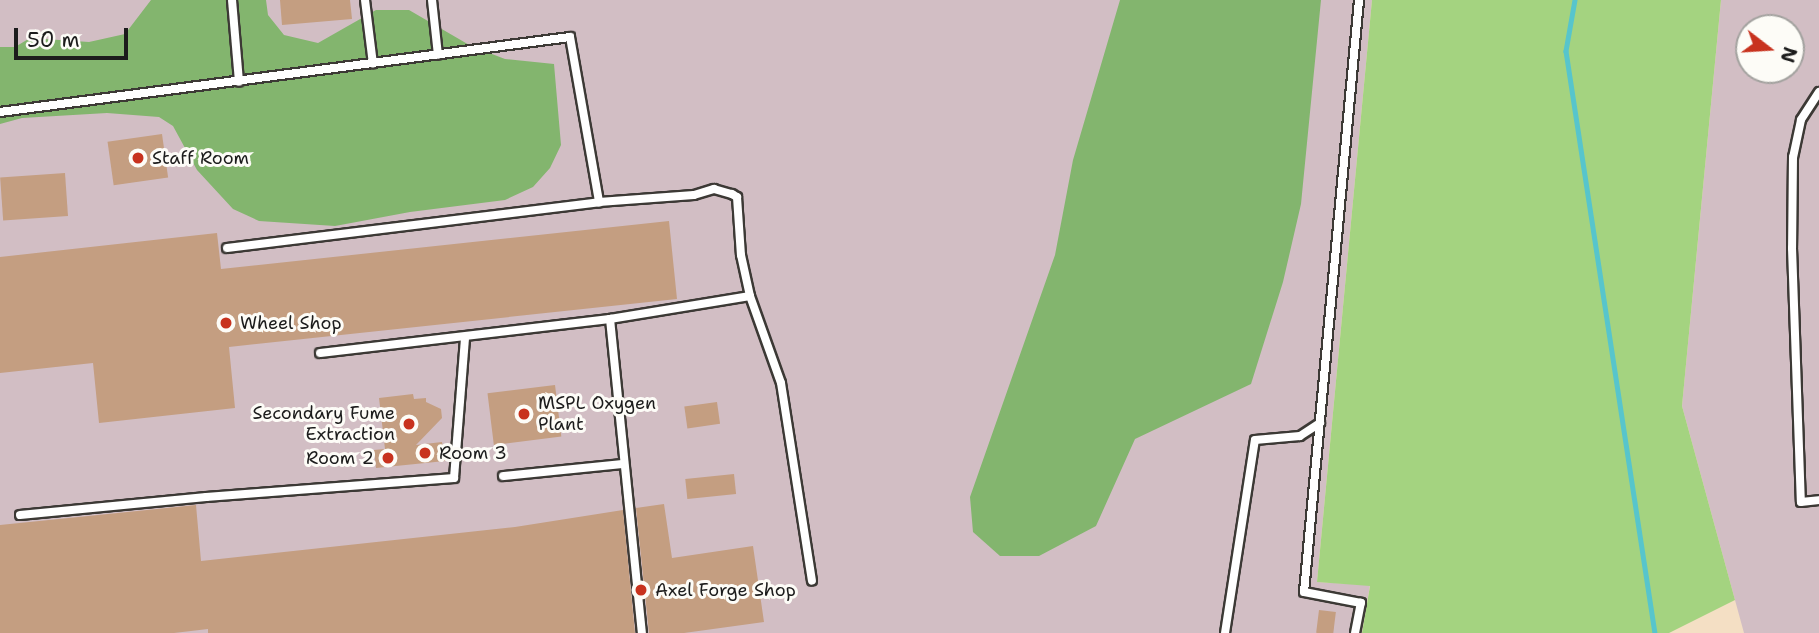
<!DOCTYPE html>
<html>
<head>
<meta charset="utf-8">
<style>
  body { margin:0 }
  #map { position:relative; width:1819px; height:633px; overflow:hidden; background:#f4dfc4; font-family:"Shantell Sans",sans-serif }
  div>[style] { position:absolute }
  .industrial>* { inset:0; background:#d2bec4 }
  .green>* { inset:0; background:#a4d380 }
  .forest>* { inset:0; background:#83b56e }
  .stream>* { height:4.5px; margin:-2.25px; padding:0 2.25px; transform-origin:2.25px; border-radius:2.25px; background:#57c5cc }
  .building>* { inset:0; background:#c49e81; transform-origin:0 0 }
  .roads { filter:drop-shadow(2px 0 #3c3935) drop-shadow(-2px 0 #3c3935) drop-shadow(0 2px #3c3935) drop-shadow(0 -2px #3c3935) }
  .service>* { height:8px; margin:-4px; padding:0 4px; transform-origin:4px; border-radius:4px; background:#fff }
  .dots>* { width:19px; height:19px; translate:-50% -50%; box-sizing:border-box; border:4px solid #fdfcf7; border-radius:50% }
  span { translate:-50% -50%; white-space:nowrap; text-align:center; line-height:1.15; -webkit-text-stroke:6px #fdfcf7; paint-order:stroke }
  .poi-label { font-size:18px; color:#1c1c1c }
  .left { translate:0 -50%; text-align:left }
  .right { translate:-100% -50%; text-align:right }
  .north { position:absolute; left:1735px; top:14px; width:70px; height:70px; box-sizing:border-box; background:#fdfcf7; border:2px solid #a3a29f; border-radius:50%; rotate:107deg; font-size:19px; font-weight:700; line-height:28px; text-align:center; color:#1c1c1c }
  .north::after { content:''; display:block; margin:auto; width:24px; height:32px; background:#c8321e; clip-path:polygon(50% 0,100% 100%,50% 72%,0 100%) }
  .scale { position:absolute; left:14px; top:28px; width:114px; height:32px; box-sizing:border-box; border:4px solid #1c1c1c; border-top:0; padding-left:9px; font-size:21px; line-height:24px; white-space:nowrap; color:#1c1c1c; -webkit-text-stroke:5px #fdfcf7; paint-order:stroke }
</style>
</head>
<body>
<div id="map">
  <div class="industrial">
    <i style="clip-path:polygon(0 0,1372px 0,1317px 582px,1370px 585px,1362px 633px,0 633px)"></i>
    <i style="clip-path:polygon(evenodd,1721px 0,1819px 0,1819px 633px,1744px 633px,1682px 406px,1721px 0,1749px 28px,1791px 28px,1791px 70px,1749px 70px,1749px 28px)"></i>
  </div>
  <div class="green">
    <i style="clip-path:polygon(1372px 0,1721px 0,1682px 406px,1735px 600px,1669px 633px,1362px 633px,1370px 586px,1317px 582px)"></i>
  </div>
  <div class="forest">
    <i style="clip-path:polygon(151px 0,266px 0,268px 15px,284px 35px,318px 43px,376px 10px,409px 10px,471px 46px,505px 59px,554px 64px,561px 145px,550px 168px,533px 187px,505px 200px,410px 212px,335px 226px,259px 221px,233px 209px,197px 170px,173px 126px,159px 117px,107px 113px,22px 118px,0 124px,0 47px,15px 47px,30px 38px,89px 42px,125px 34px)"></i>
    <i style="clip-path:polygon(1120px 0,1321px 0,1301px 204px,1283px 282px,1251px 384px,1135px 439px,1096px 526px,1039px 556px,1000px 556px,973px 532px,970px 497px,1055px 255px,1073px 160px)"></i>
  </div>
  <div class="stream">
    <i style="left:1575px;top:0;width:52px;rotate:100deg"></i>
    <i style="left:1566px;top:51px;width:589px;rotate:81.31deg"></i>
  </div>
  <div class="building">
    <i style="clip-path:polygon(280px 0,350px 0,352px 19px,282px 25px)"></i>
    <i style="left:162px;top:134px;width:44px;height:55px;rotate:82deg"></i>
    <i style="left:65px;top:173px;width:43px;height:65px;rotate:86deg"></i>
    <i style="clip-path:polygon(669px 221px,677px 299px,229px 347px,235px 408px,99px 423px,93px 363px,0 373px,0 257px,217px 233px,221px 269px)"></i>
    <i style="left:555px;top:385px;width:52px;height:68px;rotate:83deg"></i>
    <i style="clip-path:polygon(413px 394px,414px 399px,426px 398px,426px 402px,441px 409px,442px 418px,416px 445px,442px 442px,445px 461px,376px 468px,374px 450px,385px 449px,379px 398px)"></i>
    <i style="left:717px;top:402px;width:22px;height:33px;rotate:82deg"></i>
    <i style="left:734px;top:474px;width:20px;height:49px;rotate:84deg"></i>
    <i style="clip-path:polygon(664px 504px,672px 558px,753px 546px,764px 622px,684px 633px,649px 633px,636px 508px)"></i>
    <i style="clip-path:polygon(196px 505px,201px 561px,515px 527px,623px 510px,635px 633px,208px 633px,208px 629px,174px 633px,0 633px,0 525px)"></i>
    <i style="left:1319px;top:610px;width:17px;height:23px;rotate:7deg"></i>
  </div>
  <div class="roads">
    <div class="service">
      <i style="left:232px;top:0;width:82px;rotate:85.1deg"></i>
      <i style="left:365px;top:0;width:64px;rotate:82.9deg"></i>
      <i style="left:432px;top:0;width:55px;rotate:83.8deg"></i>
      <i style="left:1819px;top:92px;width:33px;rotate:123deg"></i>
      <i style="left:1801px;top:120px;width:38px;rotate:102deg"></i>
      <i style="left:1793px;top:157px;width:91px;rotate:90.6deg"></i>
      <i style="left:1792px;top:248px;width:254px;rotate:88deg"></i>
      <i style="left:1801px;top:502px;width:18px;rotate:-6deg"></i>
      <i style="left:0;top:112px;width:575px;rotate:-7.5deg"></i>
      <i style="left:570px;top:37px;width:168px;rotate:80deg"></i>
      <i style="left:599px;top:202px;width:95px;rotate:-4.2deg"></i>
      <i style="left:694px;top:195px;width:21px;rotate:-17deg"></i>
      <i style="left:714px;top:189px;width:19px;rotate:16deg"></i>
      <i style="left:732px;top:194px;width:6px;rotate:31deg"></i>
      <i style="left:737px;top:197px;width:58px;rotate:86.1deg"></i>
      <i style="left:741px;top:255px;width:42px;rotate:77.6deg"></i>
      <i style="left:750px;top:296px;width:142px;rotate:170.7deg"></i>
      <i style="left:610px;top:319px;width:316px;rotate:84.2deg"></i>
      <i style="left:227px;top:248px;width:375px;rotate:-7deg"></i>
      <i style="left:750px;top:296px;width:92px;rotate:70.4deg"></i>
      <i style="left:781px;top:383px;width:200px;rotate:81.1deg"></i>
      <i style="left:320px;top:353px;width:292px;rotate:-6.7deg"></i>
      <i style="left:503px;top:476px;width:121px;rotate:-5.7deg"></i>
      <i style="left:20px;top:515px;width:187px;rotate:-5.5deg"></i>
      <i style="left:206px;top:497px;width:249px;rotate:-4.4deg"></i>
      <i style="left:454px;top:478px;width:141px;rotate:-85.5deg"></i>
      <i style="left:1225px;top:633px;width:195px;rotate:-81.2deg"></i>
      <i style="left:1255px;top:440px;width:45px;rotate:-5.1deg"></i>
      <i style="left:1300px;top:436px;width:24px;rotate:-33deg"></i>
      <i style="left:1355px;top:633px;width:31px;rotate:-79deg"></i>
      <i style="left:1361px;top:603px;width:58px;rotate:-169.1deg"></i>
      <i style="left:1304px;top:592px;width:595px;rotate:-84.69deg"></i>
    </div>
  </div>
  <div class="dots">
    <i style="left:138px;top:158px;background:#c8321e"></i>
    <i style="left:226px;top:323px;background:#c8321e"></i>
    <i style="left:524px;top:414px;background:#c8321e"></i>
    <i style="left:409px;top:424px;background:#c8321e"></i>
    <i style="left:425px;top:453px;background:#c8321e"></i>
    <i style="left:388px;top:458px;background:#c8321e"></i>
    <i style="left:641px;top:590px;background:#c8321e"></i>
  </div>
  <div class="poi-label">
    <span class="left" style="left:152px;top:158px">Staff Room</span>
    <span class="left" style="left:240px;top:323px">Wheel Shop</span>
    <span class="left" style="left:538px;top:414px">MSPL Oxygen<br>Plant</span>
    <span class="right" style="left:395px;top:424px">Secondary Fume<br>Extraction</span>
    <span class="left" style="left:439px;top:453px">Room 3</span>
    <span class="right" style="left:374px;top:458px">Room 2</span>
    <span class="left" style="left:655px;top:590px">Axel Forge Shop</span>
  </div>
  <div class="north">N</div>
  <div class="scale">50 m</div>
</div>
</body>
</html>
